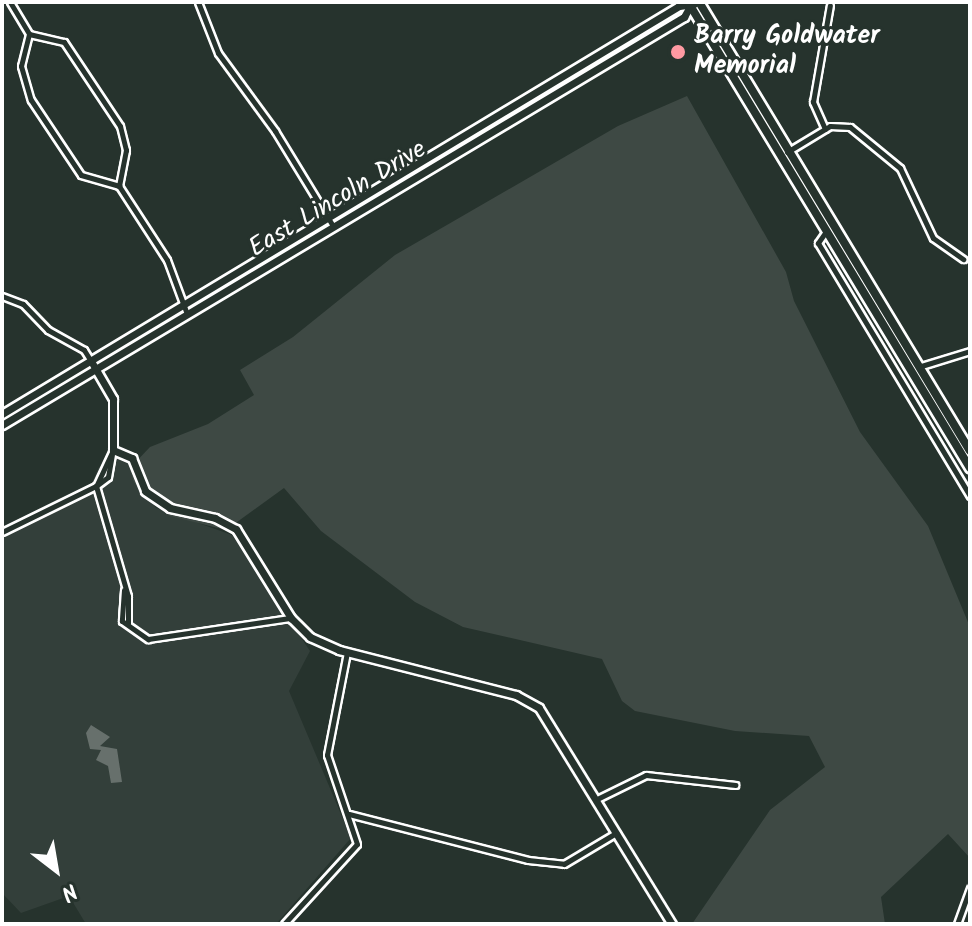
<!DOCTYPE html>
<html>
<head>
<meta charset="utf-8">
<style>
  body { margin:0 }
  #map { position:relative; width:972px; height:926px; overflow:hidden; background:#26332d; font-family:Kalam,sans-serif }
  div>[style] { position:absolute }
  .built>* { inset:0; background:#333f3a }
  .green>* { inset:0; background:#3e4944 }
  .water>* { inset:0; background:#67706c }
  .roads { filter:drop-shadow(2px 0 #fff) drop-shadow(-2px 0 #fff) drop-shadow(0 2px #fff) drop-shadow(0 -2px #fff) }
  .street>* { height:5px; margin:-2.5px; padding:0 2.5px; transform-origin:2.5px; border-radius:2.5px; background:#26332d }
  .secondary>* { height:7px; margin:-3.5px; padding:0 3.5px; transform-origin:3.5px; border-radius:3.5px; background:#26332d }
  .primary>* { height:8px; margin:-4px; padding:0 4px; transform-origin:4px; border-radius:4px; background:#26332d }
  .dots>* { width:22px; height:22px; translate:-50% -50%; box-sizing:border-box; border:4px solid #26332d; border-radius:50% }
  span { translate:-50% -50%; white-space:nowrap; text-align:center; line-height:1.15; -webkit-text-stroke:6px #26332d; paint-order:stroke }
  .poi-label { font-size:26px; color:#fff; font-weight:700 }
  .left { translate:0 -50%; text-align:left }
  .street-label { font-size:26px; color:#fff }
  .frame { position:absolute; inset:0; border:4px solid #fff; pointer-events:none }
  .north { position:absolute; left:16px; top:830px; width:80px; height:80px; -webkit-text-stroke:6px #26332d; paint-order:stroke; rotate:149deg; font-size:22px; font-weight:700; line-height:32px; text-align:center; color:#fff }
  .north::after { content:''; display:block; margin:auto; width:28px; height:36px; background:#fff; clip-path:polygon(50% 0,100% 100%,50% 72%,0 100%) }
</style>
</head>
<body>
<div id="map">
  <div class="built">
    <i style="clip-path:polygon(116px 458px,130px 465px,133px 481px,156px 508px,232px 535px,310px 651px,289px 691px,351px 838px,276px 924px,86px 924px,69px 896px,21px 913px,2px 893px,2px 537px,88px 492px,99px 467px)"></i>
  </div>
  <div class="green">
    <i style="clip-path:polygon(687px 96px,786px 272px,794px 301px,860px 432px,928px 526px,970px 627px,970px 858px,948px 834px,881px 897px,885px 924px,692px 924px,770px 810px,825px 767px,809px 736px,735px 731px,635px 711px,622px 701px,602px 659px,463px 627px,415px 602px,321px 531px,284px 488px,226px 530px,170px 516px,147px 500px,133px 481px,130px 468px,150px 447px,208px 424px,254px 395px,240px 370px,293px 337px,395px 255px,618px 126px)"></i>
  </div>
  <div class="water">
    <i style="clip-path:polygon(91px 725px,110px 737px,100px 746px,117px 749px,122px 782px,111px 783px,108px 766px,96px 760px,101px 750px,90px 749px,86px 733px)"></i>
  </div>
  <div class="roads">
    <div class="street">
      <i style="left:10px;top:2px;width:37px;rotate:59deg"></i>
      <i style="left:198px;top:2px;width:55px;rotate:68.6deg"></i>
      <i style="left:218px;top:53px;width:97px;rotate:53.8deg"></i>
      <i style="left:275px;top:131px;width:111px;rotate:58.6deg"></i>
      <i style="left:29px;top:34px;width:36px;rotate:13deg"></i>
      <i style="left:64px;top:42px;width:101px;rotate:56.3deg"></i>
      <i style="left:120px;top:126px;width:25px;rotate:76deg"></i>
      <i style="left:126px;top:150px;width:37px;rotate:101deg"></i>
      <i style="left:29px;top:34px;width:33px;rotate:104deg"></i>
      <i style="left:21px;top:66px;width:35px;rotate:74deg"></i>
      <i style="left:31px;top:100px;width:90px;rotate:56.3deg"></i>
      <i style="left:81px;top:175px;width:40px;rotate:16deg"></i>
      <i style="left:825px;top:129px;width:30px;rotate:-114deg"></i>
      <i style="left:813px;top:102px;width:98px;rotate:-80.1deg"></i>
      <i style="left:787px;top:152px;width:50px;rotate:-31.2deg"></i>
      <i style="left:830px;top:126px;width:20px;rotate:3deg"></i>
      <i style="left:850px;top:127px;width:65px;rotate:39.4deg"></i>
      <i style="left:900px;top:168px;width:77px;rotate:64.8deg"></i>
      <i style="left:933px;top:238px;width:37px;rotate:35deg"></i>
      <i style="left:119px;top:186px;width:88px;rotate:57deg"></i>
      <i style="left:167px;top:260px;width:58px;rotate:69.7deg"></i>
      <i style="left:827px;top:230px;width:16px;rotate:125deg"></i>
      <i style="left:818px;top:243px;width:295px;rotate:59deg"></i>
      <i style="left:2px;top:296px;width:22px;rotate:21deg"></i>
      <i style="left:23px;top:304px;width:36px;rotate:46deg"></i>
      <i style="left:48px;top:330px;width:41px;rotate:29.1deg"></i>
      <i style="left:84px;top:350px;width:13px;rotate:58deg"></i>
      <i style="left:918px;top:367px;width:54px;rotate:-17.1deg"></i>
      <i style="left:113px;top:450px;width:40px;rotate:115deg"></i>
      <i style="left:96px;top:486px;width:115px;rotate:73.8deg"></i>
      <i style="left:128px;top:596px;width:27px;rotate:90deg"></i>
      <i style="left:2px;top:532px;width:105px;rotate:-26.1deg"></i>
      <i style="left:96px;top:486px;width:15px;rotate:-37deg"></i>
      <i style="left:108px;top:477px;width:23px;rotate:-80deg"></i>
      <i style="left:124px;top:590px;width:31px;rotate:94deg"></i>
      <i style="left:122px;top:621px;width:32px;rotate:35deg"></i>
      <i style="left:148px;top:639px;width:145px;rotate:-8.4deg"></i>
      <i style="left:597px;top:799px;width:55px;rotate:-26.1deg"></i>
      <i style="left:646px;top:775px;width:90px;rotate:6.4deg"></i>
      <i style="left:349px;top:814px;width:185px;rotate:14.4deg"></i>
      <i style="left:528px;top:860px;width:36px;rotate:6deg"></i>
      <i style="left:564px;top:864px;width:61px;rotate:-30.8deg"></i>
      <i style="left:284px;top:924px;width:108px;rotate:-47.6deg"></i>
      <i style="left:357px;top:844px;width:94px;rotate:-108.6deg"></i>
      <i style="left:327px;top:755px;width:105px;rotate:-79deg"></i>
      <i style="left:957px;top:924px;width:38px;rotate:-70deg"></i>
    </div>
    <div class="secondary">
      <i style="left:91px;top:361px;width:44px;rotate:59.9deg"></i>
      <i style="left:113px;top:399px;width:51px;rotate:90deg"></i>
      <i style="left:113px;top:450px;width:21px;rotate:23deg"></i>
      <i style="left:132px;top:458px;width:35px;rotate:68deg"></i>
      <i style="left:145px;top:491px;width:30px;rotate:34deg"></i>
      <i style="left:170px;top:508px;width:46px;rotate:12.5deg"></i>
      <i style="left:215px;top:518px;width:24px;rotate:28deg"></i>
      <i style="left:236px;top:529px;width:105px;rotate:58.3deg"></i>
      <i style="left:291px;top:618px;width:27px;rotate:45deg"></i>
      <i style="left:310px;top:637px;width:32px;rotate:24deg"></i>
      <i style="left:339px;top:650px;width:183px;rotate:14.3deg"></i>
      <i style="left:516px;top:695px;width:26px;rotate:29deg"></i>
      <i style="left:539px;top:708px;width:254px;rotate:58.4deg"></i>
      <i style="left:2px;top:414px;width:790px;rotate:-31.08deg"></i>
      <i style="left:679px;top:6px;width:15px;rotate:-8deg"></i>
      <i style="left:2px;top:425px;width:795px;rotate:-30.89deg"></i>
      <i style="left:684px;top:17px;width:13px;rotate:-61deg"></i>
    </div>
    <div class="primary">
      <i style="left:688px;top:2px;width:545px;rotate:58.82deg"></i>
      <i style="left:699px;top:2px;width:524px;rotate:58.89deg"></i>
    </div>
  </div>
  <div class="dots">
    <i style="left:678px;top:52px;background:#ff9aa2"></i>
  </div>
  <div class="poi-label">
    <span class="left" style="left:694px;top:52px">Barry Goldwater<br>Memorial</span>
  </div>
  <div class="street-label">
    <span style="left:338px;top:200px;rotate:-31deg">East Lincoln Drive</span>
  </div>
  <div class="frame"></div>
  <div class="north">N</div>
</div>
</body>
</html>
